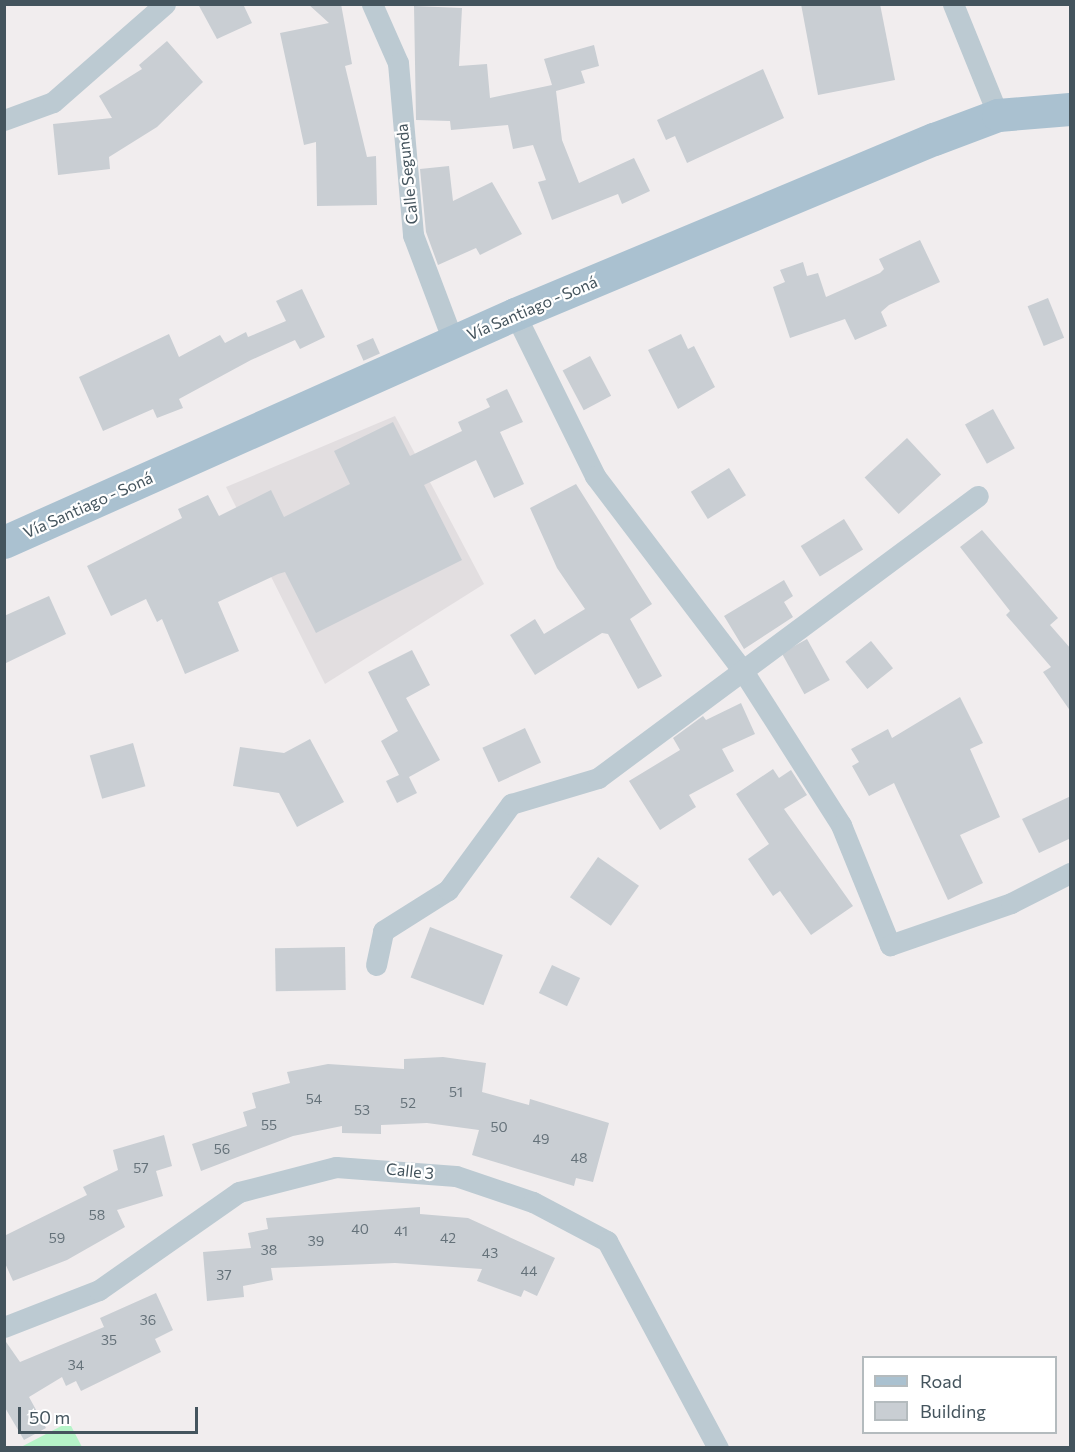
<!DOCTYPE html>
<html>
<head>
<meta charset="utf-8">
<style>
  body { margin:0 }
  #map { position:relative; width:1075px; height:1452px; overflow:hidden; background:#f1edee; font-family:Commissioner,sans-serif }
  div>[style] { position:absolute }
  .education>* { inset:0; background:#e2dee0 }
  .green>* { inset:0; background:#b6f4c8 }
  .building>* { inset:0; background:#c9ced3; transform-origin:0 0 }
  .street>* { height:21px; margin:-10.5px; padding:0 10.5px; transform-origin:10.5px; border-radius:10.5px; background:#bccad2 }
  .primary>* { height:33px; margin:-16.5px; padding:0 16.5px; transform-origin:16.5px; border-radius:16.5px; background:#aac1d0 }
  span { translate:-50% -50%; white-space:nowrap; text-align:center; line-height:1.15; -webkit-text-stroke:4.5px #fff; paint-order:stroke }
  .number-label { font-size:14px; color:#65727a }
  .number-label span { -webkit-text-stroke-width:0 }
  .street-label { font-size:16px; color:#44545d }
  .frame { position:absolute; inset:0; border:6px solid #44545d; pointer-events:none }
  .legend { position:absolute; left:862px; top:1356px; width:195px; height:78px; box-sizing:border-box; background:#fff; border:2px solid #b4bbbe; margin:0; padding:8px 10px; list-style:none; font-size:18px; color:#44545d }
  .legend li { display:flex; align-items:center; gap:12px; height:30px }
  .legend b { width:30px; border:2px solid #b4bbbe }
  .scale { position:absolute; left:18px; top:1407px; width:180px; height:27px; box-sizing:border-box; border:3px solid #44545d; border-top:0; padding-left:8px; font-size:18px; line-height:21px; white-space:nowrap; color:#44545d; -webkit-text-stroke:4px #fff; paint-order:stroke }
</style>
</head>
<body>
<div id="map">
  <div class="education">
    <i style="clip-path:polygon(395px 416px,484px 584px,325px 684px,226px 487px)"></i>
  </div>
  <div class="green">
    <i style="clip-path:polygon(69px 1422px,82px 1447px,21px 1447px)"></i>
  </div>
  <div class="building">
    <i style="clip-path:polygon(198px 4px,243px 4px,252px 23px,217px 39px)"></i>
    <i style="clip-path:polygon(308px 4px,341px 4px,352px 64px,345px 66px,367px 157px,376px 156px,377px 205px,317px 206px,316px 142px,304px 145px,280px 33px,329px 23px)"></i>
    <i style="clip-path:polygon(801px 4px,880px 4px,895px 80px,818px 95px)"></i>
    <i style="clip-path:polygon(414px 6px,462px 8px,459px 66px,487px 64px,490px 98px,552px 85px,544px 59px,594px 45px,599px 66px,581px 71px,585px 83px,556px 91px,562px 140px,579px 183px,634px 158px,650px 191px,622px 204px,618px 194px,552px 220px,538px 182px,546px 180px,533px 145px,513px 149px,508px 125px,451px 130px,450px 121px,416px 120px)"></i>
    <i style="clip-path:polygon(167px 41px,203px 82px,157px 127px,109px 157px,110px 169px,58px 175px,53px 124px,112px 118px,99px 96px,142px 69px,139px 65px)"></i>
    <i style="clip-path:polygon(763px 69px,784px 118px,687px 163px,675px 136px,666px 140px,657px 120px)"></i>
    <i style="clip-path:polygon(449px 166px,453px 201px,492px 182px,522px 234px,480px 255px,476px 248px,438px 265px,426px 232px,420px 169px)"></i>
    <i style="clip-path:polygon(920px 240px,940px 282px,889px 305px,881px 312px,887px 326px,855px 340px,845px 319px,790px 338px,773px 287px,785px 282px,780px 270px,803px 262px,807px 276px,818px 273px,826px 297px,880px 273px,884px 269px,879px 259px)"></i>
    <i style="clip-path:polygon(302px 289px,325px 337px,300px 349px,295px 340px,251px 360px,179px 399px,183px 408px,157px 418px,153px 409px,103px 431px,79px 377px,169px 334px,179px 357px,220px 335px,225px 343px,246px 332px,248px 337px,286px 321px,276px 301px)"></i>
    <i style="left:1048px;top:298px;width:43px;height:22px;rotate:68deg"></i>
    <i style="clip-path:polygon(681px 334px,688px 349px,694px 346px,715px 387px,678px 409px,648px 350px)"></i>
    <i style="left:373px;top:338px;width:17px;height:18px;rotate:66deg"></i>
    <i style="left:590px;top:356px;width:45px;height:31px;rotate:62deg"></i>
    <i style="clip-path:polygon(507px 389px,523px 422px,500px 432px,524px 484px,494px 498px,476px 460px,424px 485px,462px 560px,316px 633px,285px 572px,278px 574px,218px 602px,239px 651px,185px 674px,162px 619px,157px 622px,146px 599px,111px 616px,87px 566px,182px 518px,178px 509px,208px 495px,219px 516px,271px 490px,284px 517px,350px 484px,334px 451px,393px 422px,410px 456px,462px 431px,458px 422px,490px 407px,486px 399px)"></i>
    <i style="left:993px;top:409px;width:45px;height:32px;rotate:61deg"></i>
    <i style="left:907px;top:438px;width:50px;height:58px;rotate:47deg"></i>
    <i style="left:729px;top:468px;width:32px;height:45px;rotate:58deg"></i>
    <i style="clip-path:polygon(576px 484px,652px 604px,630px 619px,662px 676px,638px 689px,608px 634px,602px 633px,535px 675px,510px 635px,535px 619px,544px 634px,585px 609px,557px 568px,530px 508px)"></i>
    <i style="left:844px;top:519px;width:36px;height:51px;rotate:58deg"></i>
    <i style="clip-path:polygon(982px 530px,1058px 618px,1050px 625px,1071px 649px,1071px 712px,1043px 672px,1051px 667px,1006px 615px,1010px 611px,960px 547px)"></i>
    <i style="clip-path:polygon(784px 580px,793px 596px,784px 602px,793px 617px,744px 649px,724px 616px)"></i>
    <i style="clip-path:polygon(49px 596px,66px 634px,4px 664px,4px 616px)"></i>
    <i style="left:807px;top:639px;width:47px;height:29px;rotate:61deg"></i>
    <i style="left:871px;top:641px;width:35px;height:33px;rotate:51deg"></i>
    <i style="clip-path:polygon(412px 650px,430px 685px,406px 698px,440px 760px,409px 777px,417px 793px,397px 803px,386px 781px,399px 775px,381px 741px,398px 731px,368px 672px)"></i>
    <i style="clip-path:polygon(960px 697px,983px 743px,970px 749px,1000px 817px,960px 835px,983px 883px,948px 900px,894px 783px,869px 796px,852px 766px,859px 762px,851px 749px,888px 729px,892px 738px)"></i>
    <i style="clip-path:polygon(741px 703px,755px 734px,722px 749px,734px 771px,689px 795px,696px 807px,660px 830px,629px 781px,680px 750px,673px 738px,703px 716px,706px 720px)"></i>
    <i style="left:525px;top:728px;width:38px;height:47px;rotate:65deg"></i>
    <i style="clip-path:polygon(310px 739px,344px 802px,297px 827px,279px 793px,233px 786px,240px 747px,284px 753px)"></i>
    <i style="left:133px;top:743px;width:45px;height:45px;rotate:74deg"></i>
    <i style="clip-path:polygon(773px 769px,779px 778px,791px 770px,807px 795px,784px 809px,853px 906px,811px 935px,780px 891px,773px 896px,748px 859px,769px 844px,736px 794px)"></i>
    <i style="clip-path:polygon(1071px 796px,1071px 838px,1039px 853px,1022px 819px)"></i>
    <i style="left:598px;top:857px;width:50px;height:49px;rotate:35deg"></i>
    <i style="left:430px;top:927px;width:78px;height:54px;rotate:21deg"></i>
    <i style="left:345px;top:947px;width:43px;height:70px;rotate:89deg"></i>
    <i style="left:552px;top:965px;width:31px;height:31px;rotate:25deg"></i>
    <i style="clip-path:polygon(443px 1057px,486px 1063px,482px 1092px,529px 1105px,530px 1099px,609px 1123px,593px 1182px,576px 1178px,574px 1186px,472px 1155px,479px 1130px,427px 1123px,381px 1125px,381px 1134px,342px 1133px,342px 1126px,293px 1136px,201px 1171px,192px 1144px,247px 1126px,243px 1112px,256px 1108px,252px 1093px,290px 1083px,287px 1072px,328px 1064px,404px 1069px,404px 1059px)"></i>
    <i style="clip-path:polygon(164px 1135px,172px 1166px,156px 1171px,163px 1196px,117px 1210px,125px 1227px,67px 1260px,13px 1281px,4px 1261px,4px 1236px,87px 1195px,83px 1187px,118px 1170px,113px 1150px)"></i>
    <i style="clip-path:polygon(420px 1207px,420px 1214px,468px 1218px,555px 1258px,537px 1296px,524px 1290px,521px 1297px,477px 1281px,482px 1269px,395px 1263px,271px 1268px,273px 1280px,243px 1286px,244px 1297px,207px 1301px,203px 1252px,251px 1248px,248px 1233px,268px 1229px,266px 1218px)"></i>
    <i style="clip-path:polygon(156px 1293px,173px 1330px,155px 1339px,161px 1352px,81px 1391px,76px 1381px,66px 1386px,62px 1377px,29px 1397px,46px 1428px,24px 1440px,4px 1406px,4px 1339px,20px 1362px,104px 1327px,100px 1318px)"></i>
  </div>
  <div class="street">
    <i style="left:372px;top:4px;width:64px;rotate:66.2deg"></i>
    <i style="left:398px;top:63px;width:173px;rotate:85deg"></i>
    <i style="left:413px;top:235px;width:113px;rotate:69.3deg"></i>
    <i style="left:953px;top:4px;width:120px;rotate:67.9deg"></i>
    <i style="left:4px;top:120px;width:52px;rotate:-20.2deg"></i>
    <i style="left:53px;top:102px;width:149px;rotate:-41.2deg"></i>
    <i style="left:515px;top:314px;width:181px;rotate:63.7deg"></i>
    <i style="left:595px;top:476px;width:245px;rotate:52.8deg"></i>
    <i style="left:743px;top:671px;width:183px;rotate:57.5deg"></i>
    <i style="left:841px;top:825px;width:130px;rotate:67.8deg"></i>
    <i style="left:890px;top:945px;width:128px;rotate:-19.1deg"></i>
    <i style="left:1011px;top:903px;width:66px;rotate:-27deg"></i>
    <i style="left:376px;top:965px;width:35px;rotate:-78deg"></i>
    <i style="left:383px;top:931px;width:77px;rotate:-32.2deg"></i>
    <i style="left:448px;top:890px;width:107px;rotate:-53.8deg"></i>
    <i style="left:511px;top:804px;width:91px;rotate:-16.6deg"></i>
    <i style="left:598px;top:778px;width:473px;rotate:-36.6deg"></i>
    <i style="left:4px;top:1327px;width:102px;rotate:-21.3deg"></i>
    <i style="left:99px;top:1290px;width:171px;rotate:-35deg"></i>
    <i style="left:239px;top:1192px;width:100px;rotate:-14.5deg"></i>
    <i style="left:336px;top:1167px;width:120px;rotate:4.3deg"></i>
    <i style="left:456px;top:1176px;width:81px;rotate:18.7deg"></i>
    <i style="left:533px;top:1202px;width:84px;rotate:27.8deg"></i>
    <i style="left:607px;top:1241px;width:235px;rotate:61.8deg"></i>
  </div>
  <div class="primary">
    <i style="left:4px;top:542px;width:560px;rotate:-24.05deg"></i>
    <i style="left:515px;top:314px;width:454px;rotate:-22.7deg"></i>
    <i style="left:934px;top:139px;width:68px;rotate:-20.6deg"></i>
    <i style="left:998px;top:115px;width:72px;rotate:-4.8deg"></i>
  </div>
  <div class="number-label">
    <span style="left:456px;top:1092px">51</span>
    <span style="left:314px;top:1099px">54</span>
    <span style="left:408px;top:1103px">52</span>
    <span style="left:362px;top:1110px">53</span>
    <span style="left:269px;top:1125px">55</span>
    <span style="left:499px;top:1127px">50</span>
    <span style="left:541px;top:1139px">49</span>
    <span style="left:222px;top:1149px">56</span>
    <span style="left:579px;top:1158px">48</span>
    <span style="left:141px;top:1168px">57</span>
    <span style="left:97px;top:1215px">58</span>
    <span style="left:360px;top:1229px">40</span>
    <span style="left:401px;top:1231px">41</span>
    <span style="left:57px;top:1238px">59</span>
    <span style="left:448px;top:1238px">42</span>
    <span style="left:316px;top:1241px">39</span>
    <span style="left:269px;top:1250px">38</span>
    <span style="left:490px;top:1253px">43</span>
    <span style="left:529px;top:1271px">44</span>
    <span style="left:224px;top:1275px">37</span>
    <span style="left:148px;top:1320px">36</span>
    <span style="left:109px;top:1340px">35</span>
    <span style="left:76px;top:1365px">34</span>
  </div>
  <div class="street-label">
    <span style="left:407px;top:174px;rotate:-96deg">Calle Segunda</span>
    <span style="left:532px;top:308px;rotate:-23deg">Vía Santiago - Soná</span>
    <span style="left:88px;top:505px;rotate:-24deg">Vía Santiago - Soná</span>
    <span style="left:410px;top:1171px;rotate:6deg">Calle 3</span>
  </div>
  <div class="frame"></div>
  <ul class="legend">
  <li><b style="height:8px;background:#aac1d0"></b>Road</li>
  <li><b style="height:16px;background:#c9ced3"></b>Building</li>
  </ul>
  <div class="scale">50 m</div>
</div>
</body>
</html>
